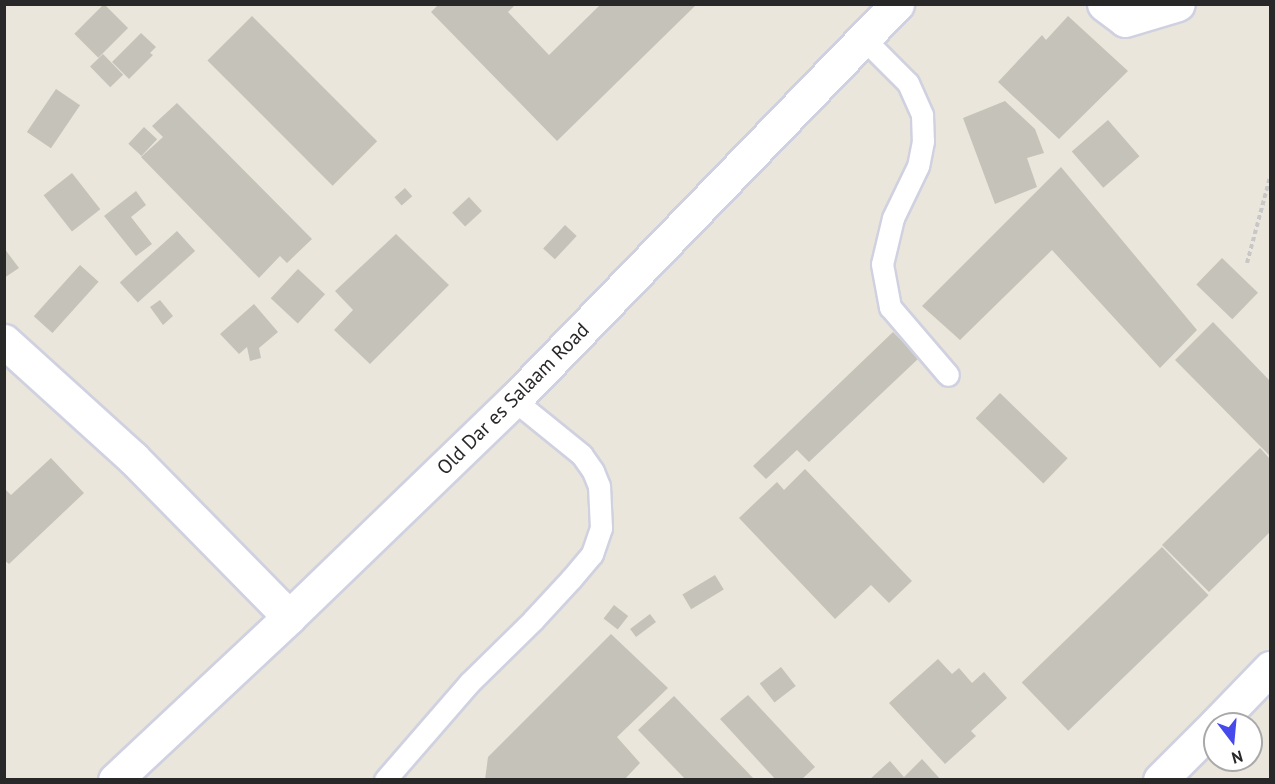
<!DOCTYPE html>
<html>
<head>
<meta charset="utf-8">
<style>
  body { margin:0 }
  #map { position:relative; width:1275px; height:784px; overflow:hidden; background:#eae6db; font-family:"PT Sans",sans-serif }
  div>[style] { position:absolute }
  .building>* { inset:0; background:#c5c2ba; transform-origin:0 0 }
  .path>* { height:4px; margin-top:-2px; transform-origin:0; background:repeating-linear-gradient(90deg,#c7c7c7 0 4.5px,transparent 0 7.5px) }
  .roads { filter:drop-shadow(2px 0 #d0d1e0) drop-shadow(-2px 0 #d0d1e0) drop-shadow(0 2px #d0d1e0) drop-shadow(0 -2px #d0d1e0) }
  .service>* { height:21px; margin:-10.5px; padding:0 10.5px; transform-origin:10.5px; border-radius:10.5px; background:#fff }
  .minor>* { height:33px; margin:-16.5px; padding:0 16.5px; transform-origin:16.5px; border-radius:16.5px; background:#fff }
  .secondary>* { height:33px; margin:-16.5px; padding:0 16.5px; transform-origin:16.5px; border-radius:16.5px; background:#fff }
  span { translate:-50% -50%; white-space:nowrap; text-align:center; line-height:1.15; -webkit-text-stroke:5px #fff; paint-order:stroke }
  .street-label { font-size:20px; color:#282828 }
  .frame { position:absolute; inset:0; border:6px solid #282828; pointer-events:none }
  .north { position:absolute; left:1203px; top:712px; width:60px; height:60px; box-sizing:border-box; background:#fff; border:2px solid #a9a9a9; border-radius:50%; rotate:164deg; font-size:16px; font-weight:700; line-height:24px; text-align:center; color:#282828 }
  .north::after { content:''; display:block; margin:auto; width:21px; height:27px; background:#464aec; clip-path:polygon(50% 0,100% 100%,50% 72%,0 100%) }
</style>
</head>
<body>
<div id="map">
  <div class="building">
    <i style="left:104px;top:4px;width:34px;height:42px;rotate:45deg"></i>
    <i style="clip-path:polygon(439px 4px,516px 4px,508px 12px,549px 55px,601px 4px,697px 4px,557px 141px,431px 12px)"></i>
    <i style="left:252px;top:16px;width:177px;height:63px;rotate:45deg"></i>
    <i style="clip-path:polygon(1068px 16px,1128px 71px,1059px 139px,998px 82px,1042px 35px,1046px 40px)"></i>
    <i style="clip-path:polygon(141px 33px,156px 47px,150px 53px,153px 55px,129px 79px,112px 62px)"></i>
    <i style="left:103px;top:54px;width:29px;height:18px;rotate:46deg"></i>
    <i style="left:56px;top:89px;width:29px;height:52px;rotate:34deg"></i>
    <i style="clip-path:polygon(1005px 101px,1035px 129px,1044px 153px,1027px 158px,1037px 187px,995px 204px,963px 118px)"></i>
    <i style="clip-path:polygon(177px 103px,312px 239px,287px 263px,280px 256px,259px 278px,141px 157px,163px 137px,152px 126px)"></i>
    <i style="left:1108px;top:120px;width:48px;height:48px;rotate:49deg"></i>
    <i style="left:144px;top:127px;width:18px;height:23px;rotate:43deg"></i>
    <i style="clip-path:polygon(1061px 167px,1197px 330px,1160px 368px,1052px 250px,960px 340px,922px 306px)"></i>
    <i style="left:72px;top:173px;width:46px;height:36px;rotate:52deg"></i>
    <i style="left:405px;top:188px;width:11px;height:14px;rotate:49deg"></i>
    <i style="clip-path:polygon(136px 191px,146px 205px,131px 217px,152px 244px,136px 256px,104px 216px)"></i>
    <i style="left:469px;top:197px;width:19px;height:23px;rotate:47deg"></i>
    <i style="left:565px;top:225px;width:16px;height:32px;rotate:43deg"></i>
    <i style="left:177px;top:231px;width:27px;height:77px;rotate:48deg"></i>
    <i style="clip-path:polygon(396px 234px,449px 285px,370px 364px,334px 330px,353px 310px,335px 291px)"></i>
    <i style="clip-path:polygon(4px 248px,19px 268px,4px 278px)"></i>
    <i style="left:1222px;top:258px;width:50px;height:37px;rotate:44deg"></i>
    <i style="left:80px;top:265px;width:25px;height:69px;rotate:42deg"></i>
    <i style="left:298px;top:269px;width:37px;height:40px;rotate:43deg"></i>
    <i style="clip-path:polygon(160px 300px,173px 316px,163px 325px,150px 307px)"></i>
    <i style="clip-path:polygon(254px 304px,278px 332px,259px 348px,261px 358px,250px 361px,247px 347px,239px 354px,220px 334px)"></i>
    <i style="clip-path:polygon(1213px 322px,1270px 381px,1270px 456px,1175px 360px)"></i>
    <i style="clip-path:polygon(893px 332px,919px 358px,809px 462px,797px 450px,766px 479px,753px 466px)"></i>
    <i style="left:1000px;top:393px;width:94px;height:35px;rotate:44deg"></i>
    <i style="clip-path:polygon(1260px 448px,1270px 459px,1270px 532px,1209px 592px,1162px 545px)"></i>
    <i style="clip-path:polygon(51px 458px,84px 493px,9px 564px,4px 560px,4px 488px,11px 495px)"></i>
    <i style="clip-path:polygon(805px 469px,912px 581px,889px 603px,871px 585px,835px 619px,739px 518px,777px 482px,784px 490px)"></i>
    <i style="left:1162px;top:547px;width:67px;height:195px;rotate:46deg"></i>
    <i style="left:715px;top:575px;width:17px;height:38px;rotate:59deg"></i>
    <i style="left:614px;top:605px;width:18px;height:17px;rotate:38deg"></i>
    <i style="left:650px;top:614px;width:10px;height:25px;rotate:53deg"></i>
    <i style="clip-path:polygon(611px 634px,668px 688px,617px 737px,640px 763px,624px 780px,485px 780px,488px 757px)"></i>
    <i style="clip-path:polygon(938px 659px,952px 674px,959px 668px,972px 683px,984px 672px,1007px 698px,971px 731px,976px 736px,945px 764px,889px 703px)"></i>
    <i style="left:781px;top:667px;width:24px;height:27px;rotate:52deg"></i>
    <i style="clip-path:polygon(748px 695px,815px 767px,801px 780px,776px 780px,720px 719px)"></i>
    <i style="clip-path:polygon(674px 696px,755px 780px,686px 780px,638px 730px)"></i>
    <i style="clip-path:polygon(922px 759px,941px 780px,869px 780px,890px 761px,904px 777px)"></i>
  </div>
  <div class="path">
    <i style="left:1247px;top:263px;width:89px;rotate:-75deg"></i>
  </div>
  <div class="roads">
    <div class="service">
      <i style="left:864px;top:39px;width:62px;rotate:45deg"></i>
      <i style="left:908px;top:83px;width:35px;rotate:66deg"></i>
      <i style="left:922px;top:115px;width:26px;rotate:88deg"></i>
      <i style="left:923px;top:141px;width:25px;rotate:101deg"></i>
      <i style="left:918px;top:166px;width:58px;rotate:115.7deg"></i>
      <i style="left:893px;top:218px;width:47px;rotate:103.4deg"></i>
      <i style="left:882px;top:264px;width:44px;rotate:79.5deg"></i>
      <i style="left:890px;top:307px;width:89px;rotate:49.5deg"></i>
      <i style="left:385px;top:780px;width:128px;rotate:-49.1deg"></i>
      <i style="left:469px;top:683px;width:90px;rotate:-44.5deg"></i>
      <i style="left:533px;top:620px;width:56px;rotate:-47.2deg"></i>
      <i style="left:571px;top:579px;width:33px;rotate:-50deg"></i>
      <i style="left:592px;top:554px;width:28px;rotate:-71deg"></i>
      <i style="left:601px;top:528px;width:42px;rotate:-92.7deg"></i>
      <i style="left:599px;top:486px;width:16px;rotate:-112deg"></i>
      <i style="left:593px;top:471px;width:19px;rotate:-125deg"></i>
      <i style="left:582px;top:455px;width:87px;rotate:-141deg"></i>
    </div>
    <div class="minor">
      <i style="left:1104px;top:4px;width:26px;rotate:37deg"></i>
      <i style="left:1125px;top:20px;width:55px;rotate:-16.8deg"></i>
      <i style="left:4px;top:341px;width:174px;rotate:42.2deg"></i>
      <i style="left:133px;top:458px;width:223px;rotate:45.5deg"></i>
      <i style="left:1216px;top:724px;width:78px;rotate:-46deg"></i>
      <i style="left:1160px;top:780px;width:78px;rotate:-45deg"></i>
    </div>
    <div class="secondary">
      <i style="left:115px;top:780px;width:238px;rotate:-43.1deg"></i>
      <i style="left:289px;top:617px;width:313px;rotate:-44deg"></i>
      <i style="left:514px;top:400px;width:551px;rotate:-45.96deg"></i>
    </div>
  </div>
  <div class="street-label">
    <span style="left:513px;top:399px;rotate:-45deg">Old Dar es Salaam Road</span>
  </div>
  <div class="frame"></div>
  <div class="north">N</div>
</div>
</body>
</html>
